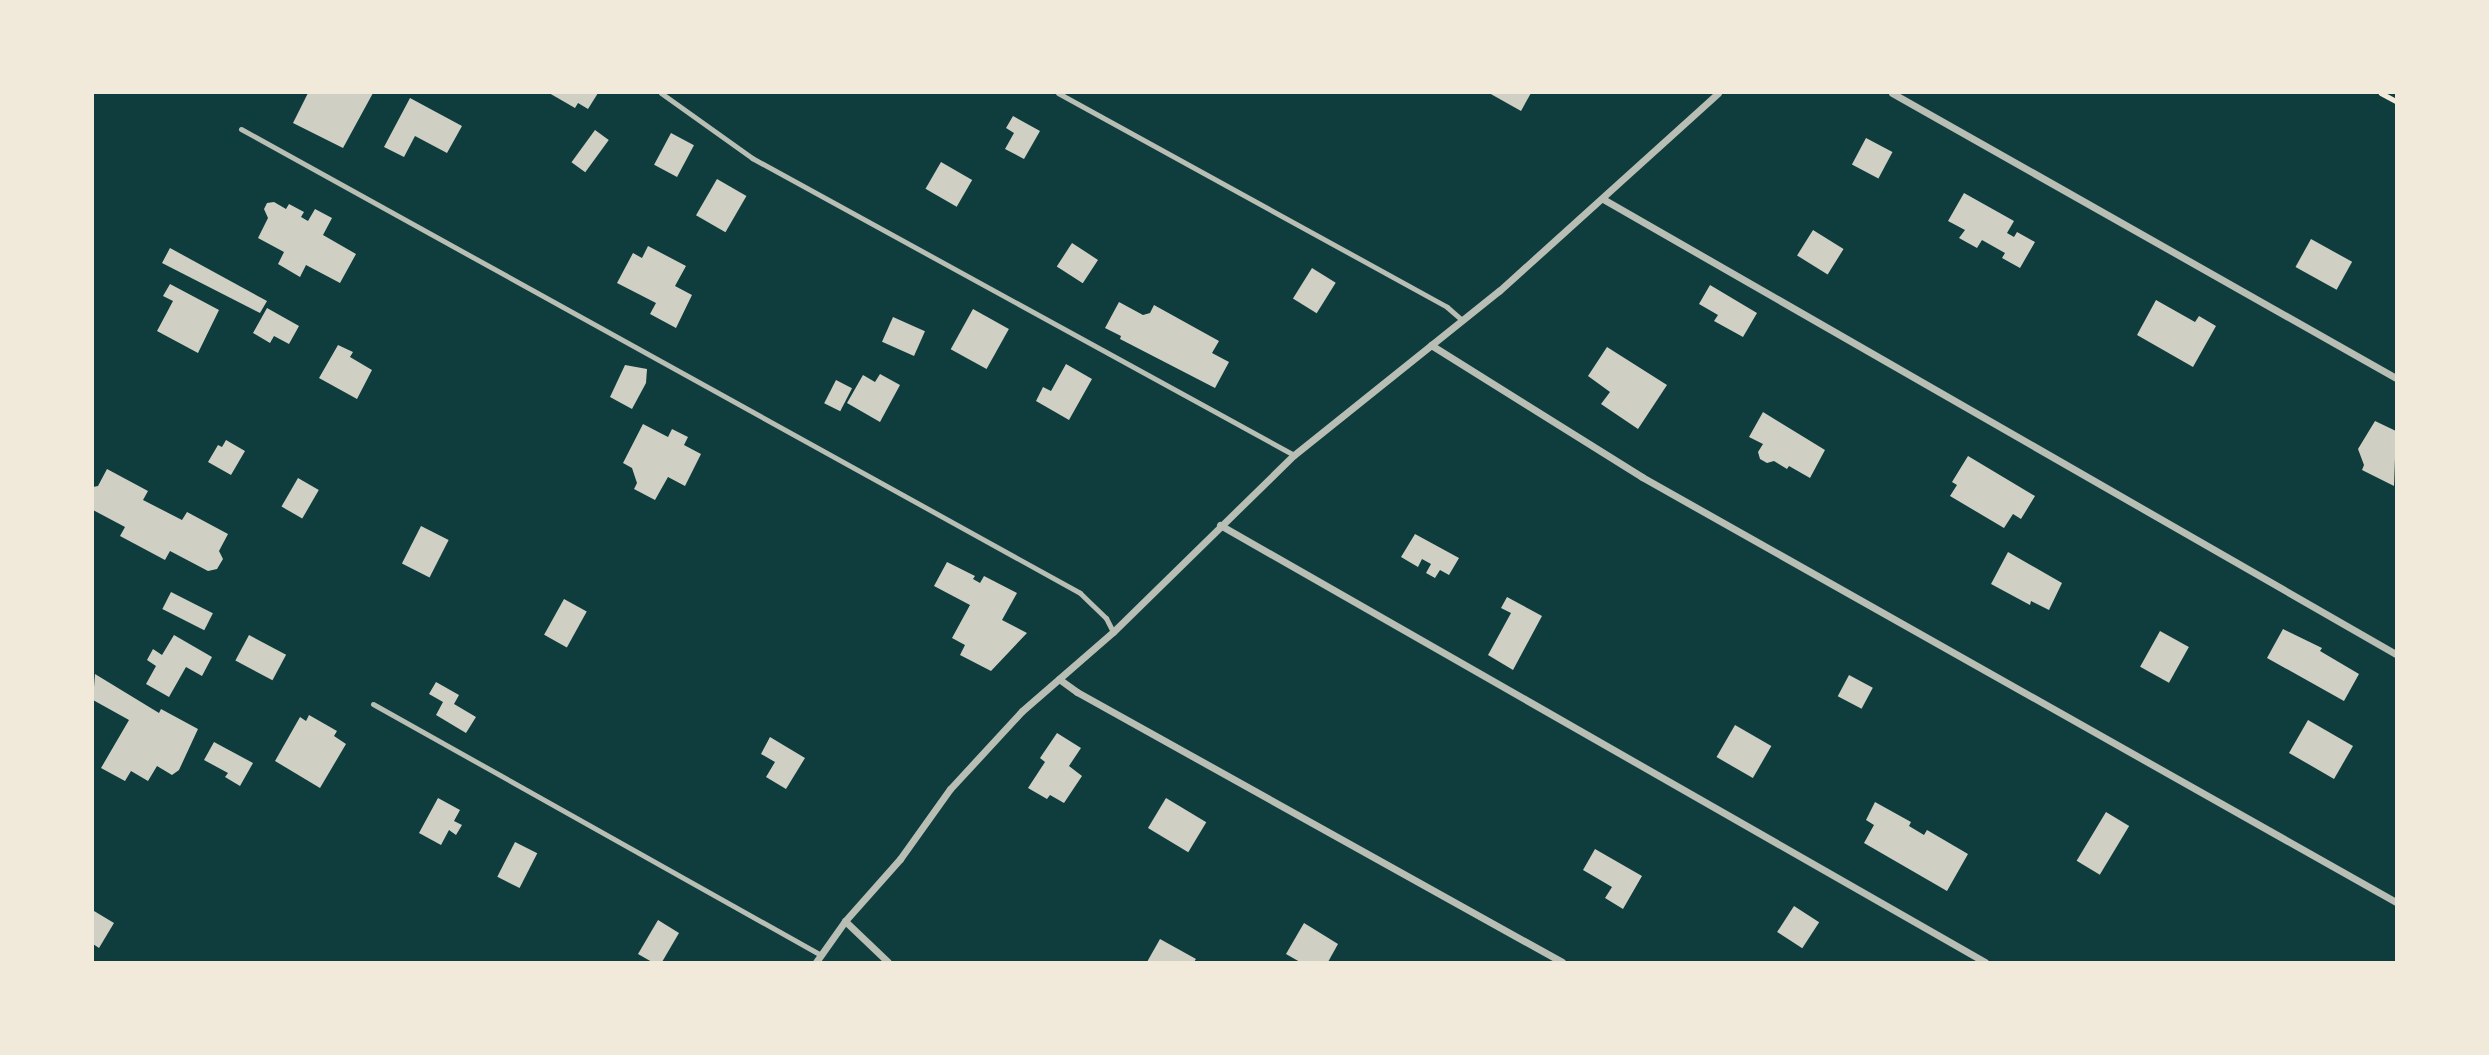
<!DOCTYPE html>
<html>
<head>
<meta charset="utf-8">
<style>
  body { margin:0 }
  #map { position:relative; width:2489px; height:1055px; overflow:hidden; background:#0f3d3e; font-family:Jost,sans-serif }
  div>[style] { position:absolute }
  .building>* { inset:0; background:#cfcfc3; transform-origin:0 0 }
  .path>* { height:4.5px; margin:-2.25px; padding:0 2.25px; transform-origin:2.25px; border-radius:2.25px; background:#f1e9da }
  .service>* { height:5px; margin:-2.5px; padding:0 2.5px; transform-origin:2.5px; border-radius:2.5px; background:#b8beb3 }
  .minor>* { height:7px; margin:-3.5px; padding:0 3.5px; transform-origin:3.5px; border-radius:3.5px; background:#b8beb3 }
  span { translate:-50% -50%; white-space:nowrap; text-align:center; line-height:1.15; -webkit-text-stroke:5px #f1e9da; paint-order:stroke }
  .frame { position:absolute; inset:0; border:94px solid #f1e9da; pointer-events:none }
</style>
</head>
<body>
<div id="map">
  <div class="building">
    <i style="clip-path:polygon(308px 93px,373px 93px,343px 148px,293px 123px)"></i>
    <i style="clip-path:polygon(549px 93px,598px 93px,588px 109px,578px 103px,575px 108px)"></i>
    <i style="clip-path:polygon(1489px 93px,1531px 93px,1521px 111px)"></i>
    <i style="clip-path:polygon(410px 98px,462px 126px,447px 153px,415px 136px,404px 157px,384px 147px)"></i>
    <i style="clip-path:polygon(1013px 116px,1040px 131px,1024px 159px,1005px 149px,1014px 133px,1006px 128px)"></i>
    <i style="left:595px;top:130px;width:17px;height:40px;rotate:36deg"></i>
    <i style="left:671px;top:133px;width:26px;height:36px;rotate:28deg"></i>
    <i style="left:1866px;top:138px;width:30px;height:30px;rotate:28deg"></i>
    <i style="left:941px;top:162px;width:36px;height:31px;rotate:30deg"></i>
    <i style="left:717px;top:179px;width:34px;height:42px;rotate:30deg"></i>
    <i style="clip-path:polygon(1964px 193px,2014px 221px,2007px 233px,2014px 237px,2017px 232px,2035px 242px,2020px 268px,2002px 258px,2005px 253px,1982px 240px,1977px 248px,1959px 238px,1965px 230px,1948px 221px)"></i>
    <i style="clip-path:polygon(274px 202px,286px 209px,289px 204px,304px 212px,301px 217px,308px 221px,315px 209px,332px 218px,323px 235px,356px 254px,340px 283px,306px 265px,300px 277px,278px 264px,284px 252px,258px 238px,268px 218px,264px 209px,267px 203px)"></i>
    <i style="left:1813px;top:230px;width:36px;height:30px;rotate:32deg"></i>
    <i style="left:2311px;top:239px;width:47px;height:32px;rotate:29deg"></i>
    <i style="left:1072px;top:243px;width:31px;height:28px;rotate:33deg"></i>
    <i style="clip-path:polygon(648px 246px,686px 266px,675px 286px,692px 295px,676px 328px,650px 314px,656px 303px,617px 283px,633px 253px,642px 258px)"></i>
    <i style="clip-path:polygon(170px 248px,267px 301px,260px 313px,162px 263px)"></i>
    <i style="left:1312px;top:268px;width:28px;height:36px;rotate:32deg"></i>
    <i style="clip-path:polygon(170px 284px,219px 310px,198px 353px,157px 331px,173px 301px,163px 296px)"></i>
    <i style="clip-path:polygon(1710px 285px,1757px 313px,1743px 337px,1714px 321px,1718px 315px,1699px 304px)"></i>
    <i style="clip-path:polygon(2156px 300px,2195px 322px,2199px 316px,2216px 326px,2193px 367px,2137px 335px)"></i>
    <i style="clip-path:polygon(1119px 302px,1143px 315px,1150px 313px,1154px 305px,1219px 341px,1212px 353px,1229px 362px,1215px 388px,1120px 339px,1121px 336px,1105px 328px)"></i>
    <i style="clip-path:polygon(267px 308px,299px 326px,289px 344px,274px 336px,270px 343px,253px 333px)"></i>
    <i style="left:973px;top:309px;width:41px;height:46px;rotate:29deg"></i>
    <i style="left:893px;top:317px;width:35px;height:27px;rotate:24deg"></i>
    <i style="clip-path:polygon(338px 345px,353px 352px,350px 357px,372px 370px,357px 399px,319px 378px)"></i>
    <i style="clip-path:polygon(1607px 347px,1667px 385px,1638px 429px,1601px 404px,1610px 392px,1588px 376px)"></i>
    <i style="clip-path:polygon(1066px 364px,1092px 379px,1069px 420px,1036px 401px,1043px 387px,1051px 391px)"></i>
    <i style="clip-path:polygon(625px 365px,647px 369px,646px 383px,632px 409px,610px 397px)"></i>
    <i style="clip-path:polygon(880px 374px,900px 385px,880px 422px,847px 403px,863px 375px,875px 382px)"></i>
    <i style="left:836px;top:380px;width:18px;height:26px;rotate:27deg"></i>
    <i style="clip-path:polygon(1763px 412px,1825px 450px,1810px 478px,1789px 466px,1787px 469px,1774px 461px,1767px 463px,1760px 459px,1758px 452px,1763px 444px,1749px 437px)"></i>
    <i style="clip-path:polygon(2375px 421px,2396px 431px,2394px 486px,2362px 470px,2364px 465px,2358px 449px)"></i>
    <i style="clip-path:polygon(643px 424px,668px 437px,672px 429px,688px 437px,684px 445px,701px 454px,685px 486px,668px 477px,655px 500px,634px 489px,637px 483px,632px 468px,623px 463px)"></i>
    <i style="clip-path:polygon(226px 440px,245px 451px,231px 475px,208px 462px,218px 445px,222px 447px)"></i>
    <i style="clip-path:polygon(1968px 456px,2035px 496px,2021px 519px,2013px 514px,2004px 528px,1950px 496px,1957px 485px,1952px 482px)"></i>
    <i style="clip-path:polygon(107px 469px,148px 491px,143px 500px,182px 520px,187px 512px,228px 534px,219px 551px,223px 559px,217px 569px,208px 571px,170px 551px,165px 560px,120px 536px,125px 527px,93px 510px,93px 487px,98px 486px)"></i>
    <i style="left:298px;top:478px;width:24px;height:33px;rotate:30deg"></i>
    <i style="left:421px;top:526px;width:31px;height:42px;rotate:27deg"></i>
    <i style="clip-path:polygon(1415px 534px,1459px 558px,1449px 575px,1440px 570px,1435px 578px,1426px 573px,1431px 564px,1422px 559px,1418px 567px,1401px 557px)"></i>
    <i style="clip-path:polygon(2008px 552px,2062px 583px,2049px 610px,2031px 601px,2030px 605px,1991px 584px)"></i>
    <i style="clip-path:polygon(947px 562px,975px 576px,973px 579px,980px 583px,984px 576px,1017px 593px,1002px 620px,1027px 633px,991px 671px,960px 655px,965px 645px,952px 638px,970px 605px,934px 586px)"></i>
    <i style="left:171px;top:592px;width:47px;height:19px;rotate:27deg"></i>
    <i style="clip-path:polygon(1507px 597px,1542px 616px,1513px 670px,1488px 655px,1511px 613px,1501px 608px)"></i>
    <i style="left:564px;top:599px;width:26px;height:41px;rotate:29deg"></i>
    <i style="clip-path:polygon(2283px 629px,2322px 648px,2320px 651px,2359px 674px,2344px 701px,2267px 658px)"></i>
    <i style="left:2160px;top:631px;width:33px;height:41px;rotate:29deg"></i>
    <i style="clip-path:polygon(174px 635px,212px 657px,202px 676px,186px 667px,169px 697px,146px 684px,156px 666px,147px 660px,153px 649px,162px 655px)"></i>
    <i style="left:249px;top:635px;width:42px;height:29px;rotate:28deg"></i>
    <i style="clip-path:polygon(95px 674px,159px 713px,161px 709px,198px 729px,179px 770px,172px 775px,157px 766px,148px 781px,131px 771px,125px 781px,101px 768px,129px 720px,93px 700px)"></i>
    <i style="left:1849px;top:675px;width:27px;height:24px;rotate:28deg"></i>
    <i style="clip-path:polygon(436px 682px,459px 695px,454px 704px,476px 717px,466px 733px,436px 715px,443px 702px,429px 694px)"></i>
    <i style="clip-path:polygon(309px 715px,337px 731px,334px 736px,346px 744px,320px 788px,275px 761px,300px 717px,306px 721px)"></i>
    <i style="left:2308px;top:720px;width:52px;height:38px;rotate:30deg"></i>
    <i style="left:1735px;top:725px;width:42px;height:37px;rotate:30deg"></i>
    <i style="clip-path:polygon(1057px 733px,1081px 748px,1069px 766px,1082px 776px,1064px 803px,1050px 795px,1047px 799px,1028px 788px,1045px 762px,1040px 758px)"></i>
    <i style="clip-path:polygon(770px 737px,805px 758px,786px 789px,766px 777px,775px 762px,761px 754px)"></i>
    <i style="clip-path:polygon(214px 742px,253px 763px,240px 786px,225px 777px,228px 773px,204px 760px)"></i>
    <i style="clip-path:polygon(438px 798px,460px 810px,454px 821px,462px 825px,456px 835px,449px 830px,441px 845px,419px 833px)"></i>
    <i style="left:1166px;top:798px;width:47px;height:35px;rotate:31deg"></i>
    <i style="clip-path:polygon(1875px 802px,1911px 822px,1909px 826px,1924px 835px,1927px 830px,1968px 854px,1947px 891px,1864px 843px,1874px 825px,1866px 820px)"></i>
    <i style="left:2106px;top:812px;width:27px;height:57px;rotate:31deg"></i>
    <i style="left:515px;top:842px;width:25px;height:39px;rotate:27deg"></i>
    <i style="clip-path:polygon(1595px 849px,1642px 876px,1623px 909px,1605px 898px,1612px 887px,1583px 870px)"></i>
    <i style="left:1794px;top:906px;width:30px;height:31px;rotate:33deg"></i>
    <i style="clip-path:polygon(94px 911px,114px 923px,99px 948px,93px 944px)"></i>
    <i style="clip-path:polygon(658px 920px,679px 933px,662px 962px,652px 962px,638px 954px)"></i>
    <i style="clip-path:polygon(1304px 923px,1338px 944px,1328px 962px,1300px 962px,1286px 954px)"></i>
    <i style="clip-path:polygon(1160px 939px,1196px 959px,1194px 962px,1147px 962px)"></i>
  </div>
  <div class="path">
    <i style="left:2381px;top:93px;width:17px;rotate:28deg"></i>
  </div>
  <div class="service">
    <i style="left:661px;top:93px;width:112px;rotate:35.5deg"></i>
    <i style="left:752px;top:158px;width:618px;rotate:28.72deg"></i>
    <i style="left:1058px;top:93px;width:444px;rotate:28.8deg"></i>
    <i style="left:1447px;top:307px;width:20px;rotate:41deg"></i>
    <i style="left:241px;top:129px;width:959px;rotate:28.94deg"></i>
    <i style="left:1080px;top:593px;width:36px;rotate:44deg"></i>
    <i style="left:1106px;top:618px;width:16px;rotate:63deg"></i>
    <i style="left:373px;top:704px;width:514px;rotate:29.26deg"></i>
  </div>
  <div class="minor">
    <i style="left:1892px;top:93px;width:579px;rotate:29.49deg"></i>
    <i style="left:1603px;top:199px;width:914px;rotate:29.85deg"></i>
    <i style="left:1431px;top:345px;width:249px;rotate:32deg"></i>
    <i style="left:1642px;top:477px;width:866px;rotate:29.41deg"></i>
    <i style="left:1220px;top:525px;width:881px;rotate:29.74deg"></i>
    <i style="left:1059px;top:679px;width:22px;rotate:36deg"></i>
    <i style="left:1077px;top:692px;width:555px;rotate:29.1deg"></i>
    <i style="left:845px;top:921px;width:59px;rotate:43.6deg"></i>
    <i style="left:816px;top:962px;width:50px;rotate:-54.7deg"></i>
    <i style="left:845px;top:921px;width:83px;rotate:-48.4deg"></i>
    <i style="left:900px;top:859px;width:86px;rotate:-54.5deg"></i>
    <i style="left:950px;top:789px;width:106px;rotate:-47.3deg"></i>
    <i style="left:1022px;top:711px;width:121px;rotate:-41deg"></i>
    <i style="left:1113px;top:632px;width:253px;rotate:-44.4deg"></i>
    <i style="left:1294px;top:455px;width:263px;rotate:-38.7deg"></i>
    <i style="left:1499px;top:291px;width:295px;rotate:-42.1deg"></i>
  </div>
  <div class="frame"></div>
</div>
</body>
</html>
